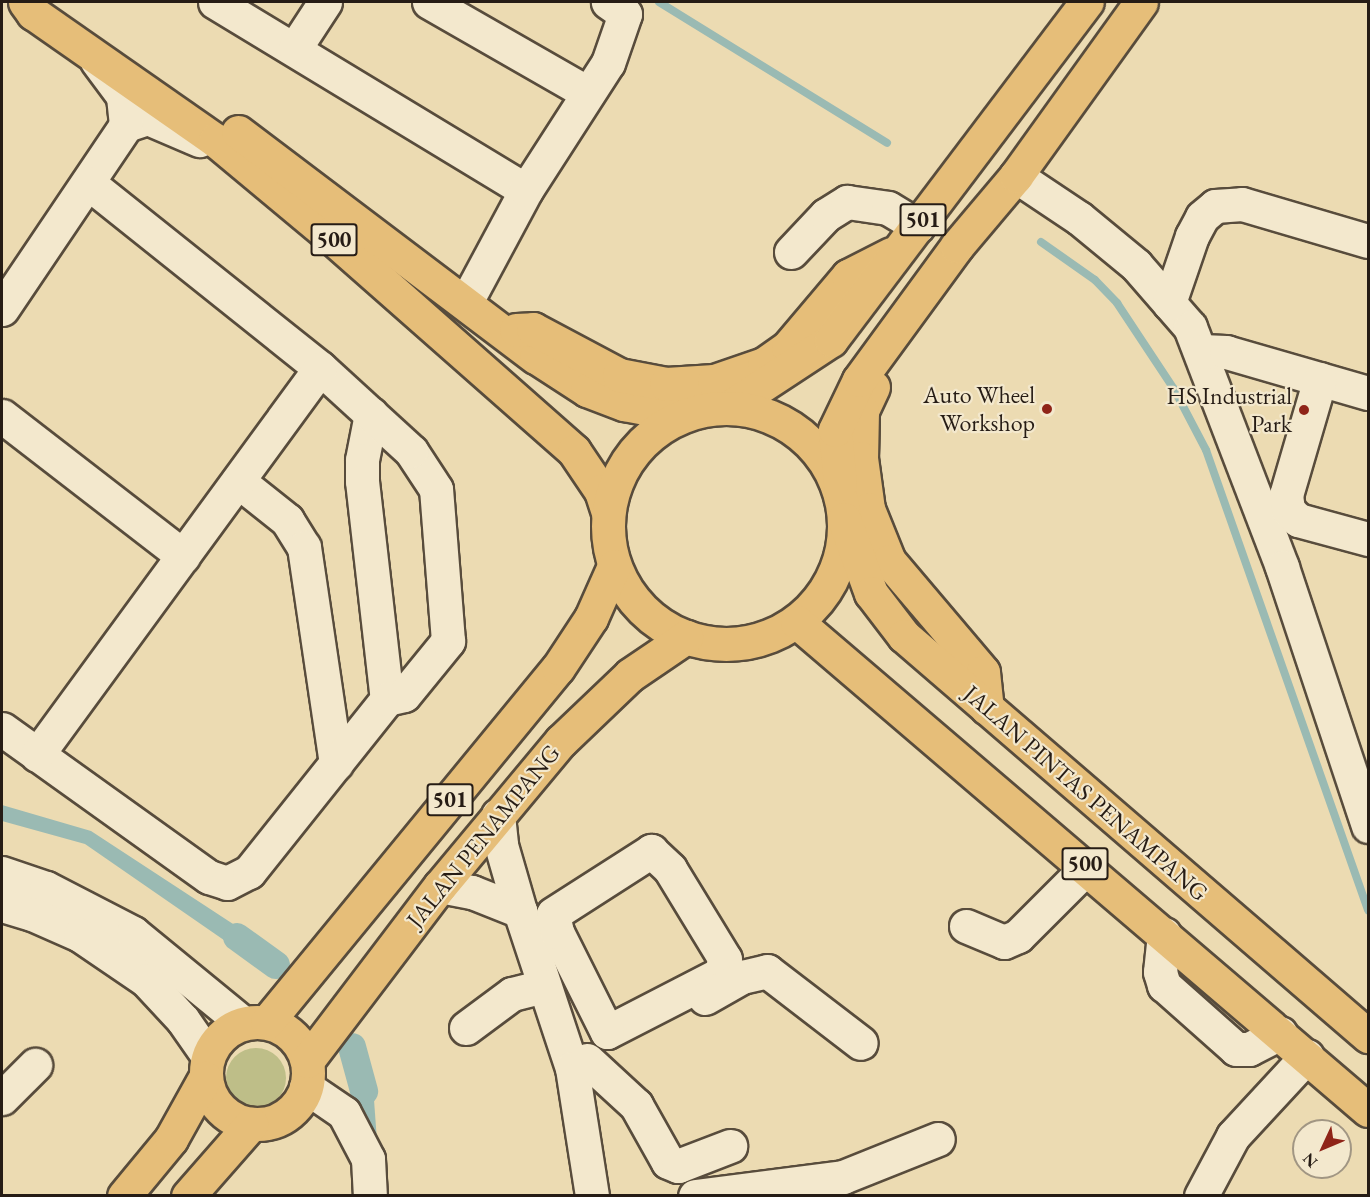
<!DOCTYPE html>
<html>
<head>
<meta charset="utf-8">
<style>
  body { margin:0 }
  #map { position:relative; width:1370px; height:1197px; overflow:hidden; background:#ecdbb2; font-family:"EB Garamond",serif }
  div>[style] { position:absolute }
  .green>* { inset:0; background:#bebe88 }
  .round { border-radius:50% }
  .water>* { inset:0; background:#9abab3 }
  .stream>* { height:8px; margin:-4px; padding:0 4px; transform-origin:4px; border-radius:4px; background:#9abab3 }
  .canal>* { height:28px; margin:-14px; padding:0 14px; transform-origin:14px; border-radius:14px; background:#9abab3 }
  .roads { filter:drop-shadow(2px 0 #584c3c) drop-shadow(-2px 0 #584c3c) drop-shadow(0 2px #584c3c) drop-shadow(0 -2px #584c3c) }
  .minor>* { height:33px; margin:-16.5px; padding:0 16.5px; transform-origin:16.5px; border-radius:16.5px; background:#f3e8cd }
  .major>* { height:33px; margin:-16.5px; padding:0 16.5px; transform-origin:16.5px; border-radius:16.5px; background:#e6be79 }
  .major>.ring { margin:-16.5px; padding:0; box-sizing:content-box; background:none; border:33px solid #e6be79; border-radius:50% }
  .dots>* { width:16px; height:16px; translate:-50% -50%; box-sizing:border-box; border:3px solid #f3e8cd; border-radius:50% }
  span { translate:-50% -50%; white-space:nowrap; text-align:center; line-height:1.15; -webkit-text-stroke:4.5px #f3e8cd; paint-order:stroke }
  .shield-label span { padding:2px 4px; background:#f3e8cd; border:2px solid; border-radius:4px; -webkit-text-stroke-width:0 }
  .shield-label { font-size:22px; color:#261c15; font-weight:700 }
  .poi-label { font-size:24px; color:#261c15 }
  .right { translate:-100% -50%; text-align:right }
  .street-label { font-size:24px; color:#261c15 }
  .frame { position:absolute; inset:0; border:3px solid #261c15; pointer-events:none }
  .north { position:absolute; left:1292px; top:1119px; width:60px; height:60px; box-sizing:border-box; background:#f3e8cd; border:2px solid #a19683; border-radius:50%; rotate:226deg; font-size:16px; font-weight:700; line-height:24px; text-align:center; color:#261c15 }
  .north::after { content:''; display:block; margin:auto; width:21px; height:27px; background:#8f2418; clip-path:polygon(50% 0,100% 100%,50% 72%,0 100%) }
</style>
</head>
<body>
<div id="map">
  <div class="green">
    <i class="round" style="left:226px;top:1048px;width:60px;height:60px"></i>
  </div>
  <div class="water">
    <i style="clip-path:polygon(2px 805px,91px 831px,273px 950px,263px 967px,85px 844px,2px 821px)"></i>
    <i style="clip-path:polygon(362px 1047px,374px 1100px,381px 1195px,369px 1159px,350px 1060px)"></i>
  </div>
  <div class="stream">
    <i style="left:659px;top:2px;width:268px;rotate:31.7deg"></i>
    <i style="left:1041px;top:242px;width:66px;rotate:35.1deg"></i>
    <i style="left:1095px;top:280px;width:32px;rotate:46deg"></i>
    <i style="left:1117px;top:303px;width:103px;rotate:56.5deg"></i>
    <i style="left:1174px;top:389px;width:69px;rotate:62.3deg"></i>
    <i style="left:1206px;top:450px;width:488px;rotate:70.6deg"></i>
  </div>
  <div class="canal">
    <i style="left:237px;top:937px;width:48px;rotate:35.7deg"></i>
    <i style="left:352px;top:1047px;width:46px;rotate:74.7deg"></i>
  </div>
  <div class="roads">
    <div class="minor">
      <i style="left:215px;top:2px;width:363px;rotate:31.2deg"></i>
      <i style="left:429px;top:2px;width:183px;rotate:29.8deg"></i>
      <i style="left:295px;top:48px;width:55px;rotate:-56.9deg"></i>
      <i style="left:126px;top:125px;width:23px;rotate:-18deg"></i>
      <i style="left:148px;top:118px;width:56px;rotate:23.3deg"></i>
      <i style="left:1016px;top:176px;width:76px;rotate:33.7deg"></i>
      <i style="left:1079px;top:218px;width:74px;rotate:39.5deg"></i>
      <i style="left:1136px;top:265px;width:82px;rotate:48.9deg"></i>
      <i style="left:1190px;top:327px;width:257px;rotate:69deg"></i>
      <i style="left:1282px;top:567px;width:273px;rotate:71.6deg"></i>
      <i style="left:791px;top:252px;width:51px;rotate:-46.6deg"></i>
      <i style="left:826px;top:215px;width:25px;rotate:-32deg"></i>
      <i style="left:847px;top:202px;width:41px;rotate:8.3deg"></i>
      <i style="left:888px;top:208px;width:35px;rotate:31deg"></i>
      <i style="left:466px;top:302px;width:127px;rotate:-61.8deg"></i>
      <i style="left:526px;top:190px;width:151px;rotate:-57.2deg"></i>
      <i style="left:608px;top:63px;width:52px;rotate:-70.9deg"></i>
      <i style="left:625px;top:14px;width:21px;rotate:-145deg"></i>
      <i style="left:1169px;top:303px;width:71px;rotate:-71.1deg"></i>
      <i style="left:1192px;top:236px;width:21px;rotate:-62deg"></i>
      <i style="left:1202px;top:217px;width:17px;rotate:-40deg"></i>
      <i style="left:1215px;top:206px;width:27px;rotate:-4deg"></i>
      <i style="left:1242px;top:204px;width:131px;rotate:16.4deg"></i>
      <i style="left:2px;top:309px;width:222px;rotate:-56deg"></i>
      <i style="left:126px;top:125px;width:29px;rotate:-96deg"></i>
      <i style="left:123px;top:96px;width:44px;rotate:-126.6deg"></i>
      <i style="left:1201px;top:351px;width:25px;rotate:2deg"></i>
      <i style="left:1226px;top:352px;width:148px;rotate:16.1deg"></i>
      <i style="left:1320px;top:379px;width:121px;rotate:106.3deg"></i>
      <i style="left:1286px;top:495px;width:15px;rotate:82deg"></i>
      <i style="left:1288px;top:510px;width:14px;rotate:45deg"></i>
      <i style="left:1298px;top:520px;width:73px;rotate:15.2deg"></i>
      <i style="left:371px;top:414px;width:47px;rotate:101.1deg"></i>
      <i style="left:362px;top:460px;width:21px;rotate:90deg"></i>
      <i style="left:362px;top:481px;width:219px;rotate:83.5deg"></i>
      <i style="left:2px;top:416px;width:229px;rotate:37.7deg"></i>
      <i style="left:238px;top:481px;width:63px;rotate:38.5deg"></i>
      <i style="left:287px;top:520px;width:32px;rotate:58deg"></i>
      <i style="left:304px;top:547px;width:219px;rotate:81.6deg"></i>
      <i style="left:2px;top:729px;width:254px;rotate:35.6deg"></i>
      <i style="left:209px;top:877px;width:19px;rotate:18deg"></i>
      <i style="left:227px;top:883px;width:25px;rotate:-27deg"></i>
      <i style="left:249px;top:872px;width:221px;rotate:-51.4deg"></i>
      <i style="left:387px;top:699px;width:17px;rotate:-13deg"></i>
      <i style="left:404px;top:695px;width:70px;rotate:-50.8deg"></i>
      <i style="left:448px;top:641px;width:152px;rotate:-94.5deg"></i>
      <i style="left:436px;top:489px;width:45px;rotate:-123.3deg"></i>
      <i style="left:411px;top:451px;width:123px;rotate:-137.6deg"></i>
      <i style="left:320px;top:368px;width:297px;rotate:-141.4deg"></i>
      <i style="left:37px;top:755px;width:479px;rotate:-53.8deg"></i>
      <i style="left:498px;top:815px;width:30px;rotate:84deg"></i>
      <i style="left:501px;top:845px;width:69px;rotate:73.9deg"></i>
      <i style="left:520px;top:911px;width:165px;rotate:71.7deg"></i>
      <i style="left:572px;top:1068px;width:130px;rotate:81.1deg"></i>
      <i style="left:651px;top:851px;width:26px;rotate:43deg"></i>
      <i style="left:670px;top:869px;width:105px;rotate:58.6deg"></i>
      <i style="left:725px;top:959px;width:16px;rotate:108deg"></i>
      <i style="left:720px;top:974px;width:127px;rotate:152.8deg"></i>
      <i style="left:607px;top:1032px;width:112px;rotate:-116.6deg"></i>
      <i style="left:557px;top:932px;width:18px;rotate:-103deg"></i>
      <i style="left:553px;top:914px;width:117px;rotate:-32.7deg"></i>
      <i style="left:2px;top:873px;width:46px;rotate:18.8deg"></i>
      <i style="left:46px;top:888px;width:98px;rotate:27.3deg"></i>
      <i style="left:133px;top:933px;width:142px;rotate:39.3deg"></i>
      <i style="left:440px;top:886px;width:33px;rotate:11deg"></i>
      <i style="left:472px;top:892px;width:52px;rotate:21.6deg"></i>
      <i style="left:2px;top:905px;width:31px;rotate:17deg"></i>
      <i style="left:32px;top:914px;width:52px;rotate:23.6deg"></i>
      <i style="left:80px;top:935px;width:80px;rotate:34.3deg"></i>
      <i style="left:146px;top:980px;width:54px;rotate:47.2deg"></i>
      <i style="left:183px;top:1020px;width:44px;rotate:55.2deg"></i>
      <i style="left:966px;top:926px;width:41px;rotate:22.8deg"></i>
      <i style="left:1004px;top:942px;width:15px;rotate:-23deg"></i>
      <i style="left:1018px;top:936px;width:99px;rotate:-45deg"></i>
      <i style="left:1164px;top:934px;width:38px;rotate:96deg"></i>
      <i style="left:1160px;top:972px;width:14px;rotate:73deg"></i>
      <i style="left:1164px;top:985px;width:96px;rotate:41.6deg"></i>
      <i style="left:1236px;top:1049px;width:13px"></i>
      <i style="left:1249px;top:1049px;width:35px;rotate:-27deg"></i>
      <i style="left:705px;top:998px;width:43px;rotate:-29.6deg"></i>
      <i style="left:742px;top:977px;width:26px;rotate:-13deg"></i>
      <i style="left:767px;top:971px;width:118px;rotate:37.5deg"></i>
      <i style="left:466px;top:1028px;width:57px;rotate:-36.5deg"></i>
      <i style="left:512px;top:994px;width:33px;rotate:-14deg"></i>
      <i style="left:587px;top:1060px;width:67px;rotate:42.6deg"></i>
      <i style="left:636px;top:1105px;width:65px;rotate:60.7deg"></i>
      <i style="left:668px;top:1162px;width:11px;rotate:22deg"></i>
      <i style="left:678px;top:1166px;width:56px;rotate:-21deg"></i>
      <i style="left:306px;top:1087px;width:46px;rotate:34.4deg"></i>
      <i style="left:344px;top:1113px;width:52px;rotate:62.4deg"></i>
      <i style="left:368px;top:1159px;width:37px;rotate:87deg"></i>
      <i style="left:2px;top:1098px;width:47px;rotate:-45deg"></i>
      <i style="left:695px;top:1196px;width:149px;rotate:-7.3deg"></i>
      <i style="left:843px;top:1177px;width:102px;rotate:-21.8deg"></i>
      <i style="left:1201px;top:1196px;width:68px;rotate:-61.9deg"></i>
      <i style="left:1233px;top:1136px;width:109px;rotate:-47.2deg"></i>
    </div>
    <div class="major">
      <i style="left:25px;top:2px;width:14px;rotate:54deg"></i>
      <i style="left:33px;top:13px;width:222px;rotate:34.9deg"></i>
      <i style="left:215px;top:140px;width:147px;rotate:39.8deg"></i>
      <i style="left:328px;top:234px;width:328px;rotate:41.4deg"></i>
      <i style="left:574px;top:451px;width:48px;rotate:56deg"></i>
      <i style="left:601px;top:491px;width:23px;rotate:72deg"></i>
      <i style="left:238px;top:132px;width:373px;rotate:37.1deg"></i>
      <i style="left:536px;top:357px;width:61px;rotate:32.9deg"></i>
      <i style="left:587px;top:390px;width:40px;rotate:21deg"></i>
      <i style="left:624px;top:404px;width:59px;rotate:10.7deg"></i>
      <i style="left:516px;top:330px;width:17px;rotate:-3deg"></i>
      <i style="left:533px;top:329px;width:98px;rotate:28.1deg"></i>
      <i style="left:619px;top:375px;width:48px;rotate:10.8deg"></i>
      <i style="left:666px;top:384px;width:48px;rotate:-3.6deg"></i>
      <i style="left:714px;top:381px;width:53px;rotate:-18.8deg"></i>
      <i style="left:764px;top:364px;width:29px;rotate:-35deg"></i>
      <i style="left:788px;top:347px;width:93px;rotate:-49.8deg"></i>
      <i style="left:848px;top:276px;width:48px;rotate:-27.1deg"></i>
      <i style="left:873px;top:387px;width:26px;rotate:115deg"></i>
      <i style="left:862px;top:411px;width:47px;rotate:91.2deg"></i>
      <i style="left:861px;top:458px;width:51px;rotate:82.2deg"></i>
      <i style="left:868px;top:509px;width:56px;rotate:68deg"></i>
      <i style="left:889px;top:561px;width:145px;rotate:49.7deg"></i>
      <i style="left:983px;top:672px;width:36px;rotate:84deg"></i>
      <i style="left:729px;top:407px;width:122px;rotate:-33.3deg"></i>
      <i style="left:831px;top:340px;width:424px;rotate:-52.9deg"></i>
      <i class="ring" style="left:608px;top:408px;width:203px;height:203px"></i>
      <i style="left:840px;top:484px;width:54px;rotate:-95.3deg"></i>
      <i style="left:835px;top:430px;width:55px;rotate:-64.4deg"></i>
      <i style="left:859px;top:380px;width:166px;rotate:-53.8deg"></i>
      <i style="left:957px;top:246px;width:92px;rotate:-49.9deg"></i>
      <i style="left:1016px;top:176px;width:214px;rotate:-54.3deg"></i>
      <i style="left:844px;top:519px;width:79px;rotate:70deg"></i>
      <i style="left:871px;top:593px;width:54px;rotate:52.5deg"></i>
      <i style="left:904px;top:636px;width:613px;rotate:40.76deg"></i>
      <i style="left:797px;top:622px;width:751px;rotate:40.52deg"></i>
      <i class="ring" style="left:206px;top:1022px;width:69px;height:69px"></i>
      <i style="left:267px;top:1022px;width:458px;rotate:-50.6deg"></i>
      <i style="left:558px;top:668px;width:60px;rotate:-56.6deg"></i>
      <i style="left:591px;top:618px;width:57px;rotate:-66.1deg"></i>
      <i style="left:307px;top:1061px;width:220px;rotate:-52.8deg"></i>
      <i style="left:440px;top:886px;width:189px;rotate:-50.2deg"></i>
      <i style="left:561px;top:741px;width:95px;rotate:-43.7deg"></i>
      <i style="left:630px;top:675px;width:68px;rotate:-34.2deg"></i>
      <i style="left:124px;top:1196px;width:74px;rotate:-50.5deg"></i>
      <i style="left:171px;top:1139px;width:70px;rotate:-60.9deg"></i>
      <i style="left:188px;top:1196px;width:96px;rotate:-48.8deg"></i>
    </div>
  </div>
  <div class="dots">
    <i style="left:1047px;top:409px;background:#8f2418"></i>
    <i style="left:1304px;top:410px;background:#8f2418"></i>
  </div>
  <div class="shield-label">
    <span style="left:923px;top:220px">501</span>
    <span style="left:334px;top:240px">500</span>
    <span style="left:450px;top:800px">501</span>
    <span style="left:1085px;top:864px">500</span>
  </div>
  <div class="poi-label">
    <span class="right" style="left:1035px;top:409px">Auto Wheel<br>Workshop</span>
    <span class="right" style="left:1292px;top:410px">HS Industrial<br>Park</span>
  </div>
  <div class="street-label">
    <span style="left:1086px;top:793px;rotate:41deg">JALAN PINTAS PENAMPANG</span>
    <span style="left:483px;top:836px;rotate:-51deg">JALAN PENAMPANG</span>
  </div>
  <div class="frame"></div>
  <div class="north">N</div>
</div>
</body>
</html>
